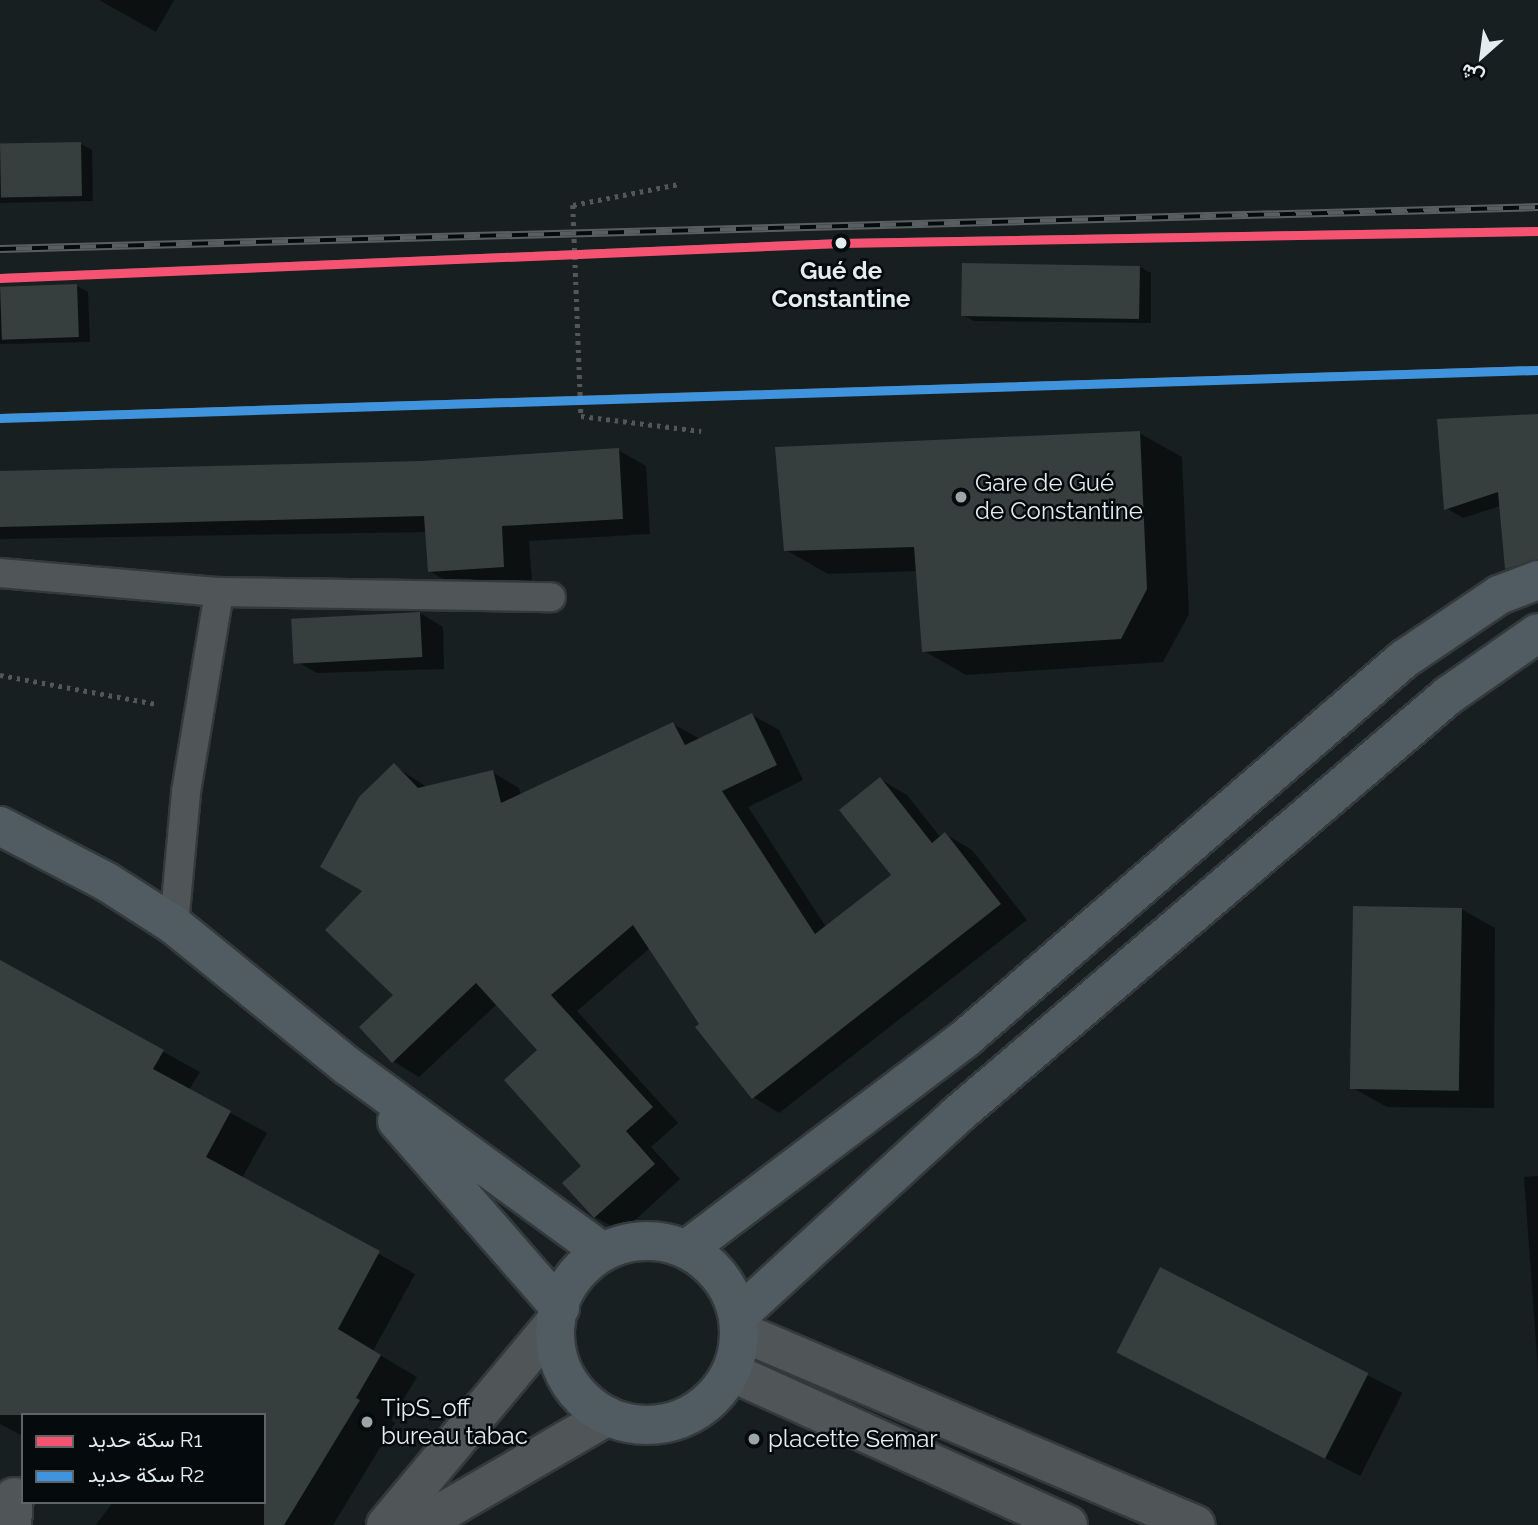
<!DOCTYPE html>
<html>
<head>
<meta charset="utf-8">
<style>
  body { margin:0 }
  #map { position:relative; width:1538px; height:1525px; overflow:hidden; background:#171f21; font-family:Raleway,Vazirmatn,sans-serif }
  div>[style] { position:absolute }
  .shadow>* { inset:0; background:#0007; transform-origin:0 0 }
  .building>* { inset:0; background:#373e3e; transform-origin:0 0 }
  .path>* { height:4.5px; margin-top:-2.25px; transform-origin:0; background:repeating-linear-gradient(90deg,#525859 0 3.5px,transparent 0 8.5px) }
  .roads { filter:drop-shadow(2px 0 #343a3b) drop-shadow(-2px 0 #343a3b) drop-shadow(0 2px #343a3b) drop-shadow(0 -2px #343a3b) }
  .lane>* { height:28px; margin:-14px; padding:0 14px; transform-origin:14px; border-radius:14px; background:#505557 }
  .street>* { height:38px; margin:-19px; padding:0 19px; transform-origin:19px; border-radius:19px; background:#505557 }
  .secondary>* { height:38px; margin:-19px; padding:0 19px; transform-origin:19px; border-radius:19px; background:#505557 }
  .primary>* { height:38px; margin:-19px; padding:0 19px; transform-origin:19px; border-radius:19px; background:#515b62 }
  .primary>.ring { margin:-19px; padding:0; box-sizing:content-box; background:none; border:38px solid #515b62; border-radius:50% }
  .rail>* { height:8px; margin-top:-4px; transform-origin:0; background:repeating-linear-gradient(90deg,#050a0c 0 16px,#595f60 0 32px); box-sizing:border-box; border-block:2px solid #595f60 }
  .path-bridge>* { height:4.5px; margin-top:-2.25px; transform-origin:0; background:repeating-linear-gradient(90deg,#525859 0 3.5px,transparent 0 8.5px) }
  .rail-1>* { height:9px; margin:-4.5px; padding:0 4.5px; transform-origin:4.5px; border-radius:4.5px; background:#f65372 }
  .rail-2>* { height:9px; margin:-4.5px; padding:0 4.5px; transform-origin:4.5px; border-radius:4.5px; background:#4094de }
  .dots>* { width:19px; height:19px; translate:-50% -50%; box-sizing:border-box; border:4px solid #050a0c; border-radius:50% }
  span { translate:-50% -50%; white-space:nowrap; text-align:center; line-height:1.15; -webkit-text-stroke:5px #050a0c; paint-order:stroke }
  .stop-label { font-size:24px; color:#e3edef; font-weight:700 }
  .poi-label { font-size:24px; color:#e3edef }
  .left { translate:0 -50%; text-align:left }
  .legend { position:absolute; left:21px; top:1413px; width:245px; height:91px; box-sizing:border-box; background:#050a0c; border:2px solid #5e6567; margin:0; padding:9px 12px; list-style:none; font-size:21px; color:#e3edef }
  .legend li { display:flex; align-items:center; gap:14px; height:35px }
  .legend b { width:35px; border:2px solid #5e6567 }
  .north { position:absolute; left:1447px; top:21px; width:70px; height:70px; -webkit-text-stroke:5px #050a0c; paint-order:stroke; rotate:208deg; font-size:19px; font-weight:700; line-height:28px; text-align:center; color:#e3edef }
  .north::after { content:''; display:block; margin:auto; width:24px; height:32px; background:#e3edef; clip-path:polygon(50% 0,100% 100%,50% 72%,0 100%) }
</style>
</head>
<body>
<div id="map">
  <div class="shadow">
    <i style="clip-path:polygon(99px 0,174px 0,156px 32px)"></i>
    <i style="clip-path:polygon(81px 144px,92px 150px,93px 201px,0 203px,0 145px)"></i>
    <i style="clip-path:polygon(1140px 267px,1151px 273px,1151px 323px,974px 321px,963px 315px)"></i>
    <i style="clip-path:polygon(77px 286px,88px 292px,90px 342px,0 344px,0 287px)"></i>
    <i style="clip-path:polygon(1538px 416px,1538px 511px,1503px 505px,1463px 518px,1446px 508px)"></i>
    <i style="clip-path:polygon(1139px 433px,1182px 457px,1189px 614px,1163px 662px,966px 675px,924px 651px,918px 571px,828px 574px,786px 550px)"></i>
    <i style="clip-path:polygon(618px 450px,646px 466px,650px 534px,529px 541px,532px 582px,457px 587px,429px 571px,427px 532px,0 539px,0 472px,421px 463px)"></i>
    <i style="clip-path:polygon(420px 613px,443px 627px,444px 669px,317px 673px,294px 660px)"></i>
    <i style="clip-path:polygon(752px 715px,779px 730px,803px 780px,748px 807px,826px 927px,893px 875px,880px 779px,907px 795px,941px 838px,945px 834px,972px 850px,1027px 920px,779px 1113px,753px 1097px,650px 948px,577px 1011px,678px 1123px,651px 1147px,680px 1179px,622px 1232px,595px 1217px,564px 1183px,584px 1166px,540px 1050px,497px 1004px,419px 1077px,393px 1061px,396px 995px,365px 891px,394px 766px,427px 787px,492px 772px,519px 788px,521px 796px,673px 724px,700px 739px)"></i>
    <i style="clip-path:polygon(1461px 909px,1495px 928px,1494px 1108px,1387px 1107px,1353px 1088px)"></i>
    <i style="clip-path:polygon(0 962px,200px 1072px,189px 1090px,267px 1133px,242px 1178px,415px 1274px,373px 1351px,417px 1377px,391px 1420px,395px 1423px,333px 1525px,96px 1525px,113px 1502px,264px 1502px,264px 1415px,23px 1415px,23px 1436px,0 1424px)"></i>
    <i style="clip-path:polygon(1538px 1176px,1538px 1370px,1524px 1177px)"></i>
    <i style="left:1161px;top:1270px;width:271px;height:93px;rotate:27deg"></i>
  </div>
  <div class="building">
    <i style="left:81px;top:142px;width:54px;height:81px;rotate:89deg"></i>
    <i style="left:962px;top:263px;width:178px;height:53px;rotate:1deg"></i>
    <i style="left:77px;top:284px;width:53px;height:77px;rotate:88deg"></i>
    <i style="clip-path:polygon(1538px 414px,1538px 559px,1505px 569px,1498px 492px,1444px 510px,1437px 419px)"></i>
    <i style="clip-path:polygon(1140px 431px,1147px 589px,1121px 639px,922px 652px,914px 547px,784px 551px,775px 447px)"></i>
    <i style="clip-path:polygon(619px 448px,623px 519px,502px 526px,504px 567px,428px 572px,424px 516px,0 527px,0 471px,421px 461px)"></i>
    <i style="left:420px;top:612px;width:45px;height:129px;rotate:87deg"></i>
    <i style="clip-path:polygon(752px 713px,777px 765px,722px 791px,815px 934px,891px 875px,839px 810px,880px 777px,932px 843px,945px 832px,1001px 904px,752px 1099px,695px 1027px,699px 1024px,633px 925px,551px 995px,653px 1107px,626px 1131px,655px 1164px,594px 1218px,562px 1183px,581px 1166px,504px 1080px,537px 1050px,476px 983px,392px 1063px,359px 1027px,393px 995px,325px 930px,362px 891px,320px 867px,359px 797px,394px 763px,418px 788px,493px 770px,501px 803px,673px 722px,685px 745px)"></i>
    <i style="left:1353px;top:906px;width:109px;height:183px;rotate:1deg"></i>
    <i style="clip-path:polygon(0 960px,164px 1050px,153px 1069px,231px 1111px,206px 1157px,380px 1251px,338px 1329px,381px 1355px,356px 1398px,360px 1400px,284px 1525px,264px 1525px,264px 1415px,0 1415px)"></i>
    <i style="left:1160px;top:1267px;width:234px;height:96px;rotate:27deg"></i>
  </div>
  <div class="path">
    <i style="left:573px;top:205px;width:108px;rotate:-11.2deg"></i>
    <i style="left:581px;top:416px;width:121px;rotate:7.1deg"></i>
    <i style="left:0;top:675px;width:159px;rotate:10.5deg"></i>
  </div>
  <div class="roads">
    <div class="lane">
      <i style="left:0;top:573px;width:220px;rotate:5deg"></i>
      <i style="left:219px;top:592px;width:332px;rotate:0.9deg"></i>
      <i style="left:174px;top:925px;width:134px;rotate:-84.8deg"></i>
      <i style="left:186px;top:792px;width:203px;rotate:-80.6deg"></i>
    </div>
    <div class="street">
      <i style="left:12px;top:1525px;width:28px;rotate:-86deg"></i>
    </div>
    <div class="secondary">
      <i style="left:739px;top:1331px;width:496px;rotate:23deg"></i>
      <i style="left:731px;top:1372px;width:370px;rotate:24.4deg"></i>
      <i style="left:386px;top:1525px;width:266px;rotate:-50.2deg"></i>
      <i style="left:420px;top:1525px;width:217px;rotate:-30.1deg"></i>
    </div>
    <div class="primary">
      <i style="left:0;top:826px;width:121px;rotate:27.6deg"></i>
      <i style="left:107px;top:882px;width:80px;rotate:32.7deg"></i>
      <i style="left:174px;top:925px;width:225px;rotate:39.1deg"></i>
      <i style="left:349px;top:1067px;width:314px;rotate:36.1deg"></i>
      <i style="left:397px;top:1121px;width:248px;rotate:48.9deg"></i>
      <i class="ring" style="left:555px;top:1241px;width:146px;height:146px"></i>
      <i style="left:687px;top:1249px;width:351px;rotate:-37.1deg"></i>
      <i style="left:967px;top:1037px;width:578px;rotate:-40.86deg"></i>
      <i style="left:1404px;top:659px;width:115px;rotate:-34deg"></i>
      <i style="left:1499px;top:595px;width:42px;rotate:-21deg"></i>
      <i style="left:738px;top:1316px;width:297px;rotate:-42.5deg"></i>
      <i style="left:957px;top:1115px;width:647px;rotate:-40.49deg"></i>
      <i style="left:1449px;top:695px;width:108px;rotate:-34.9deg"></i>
    </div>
  </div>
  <div class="rail">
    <i style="left:0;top:249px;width:1539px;rotate:-1.56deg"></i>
    <i style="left:0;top:278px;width:842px;rotate:-2.38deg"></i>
    <i style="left:841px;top:243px;width:697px;rotate:-0.99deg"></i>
    <i style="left:0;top:418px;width:1539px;rotate:-1.79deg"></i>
  </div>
  <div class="path-bridge">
    <i style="left:573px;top:205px;width:211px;rotate:87.8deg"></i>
  </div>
  <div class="rail-1">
    <i style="left:0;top:278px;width:842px;rotate:-2.38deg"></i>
    <i style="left:841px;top:243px;width:697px;rotate:-0.99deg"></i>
  </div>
  <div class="rail-2">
    <i style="left:0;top:418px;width:1539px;rotate:-1.79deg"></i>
  </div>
  <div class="dots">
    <i style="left:841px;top:243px;background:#e3edef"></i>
    <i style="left:961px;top:497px;background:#9ca5a7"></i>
    <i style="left:367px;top:1422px;background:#9ca5a7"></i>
    <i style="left:754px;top:1439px;background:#9ca5a7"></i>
  </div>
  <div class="stop-label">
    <span style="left:841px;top:285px">Gué de<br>Constantine</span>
  </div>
  <div class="poi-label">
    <span class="left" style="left:975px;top:497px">Gare de Gué<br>de Constantine</span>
    <span class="left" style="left:381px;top:1422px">TipS_off<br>bureau tabac</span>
    <span class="left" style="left:768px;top:1439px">placette Semar</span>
  </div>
  <ul class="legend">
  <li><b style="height:9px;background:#f65372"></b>سكة حديد R1</li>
  <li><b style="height:9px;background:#4094de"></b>سكة حديد R2</li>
  </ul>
  <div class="north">ش</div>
</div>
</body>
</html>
